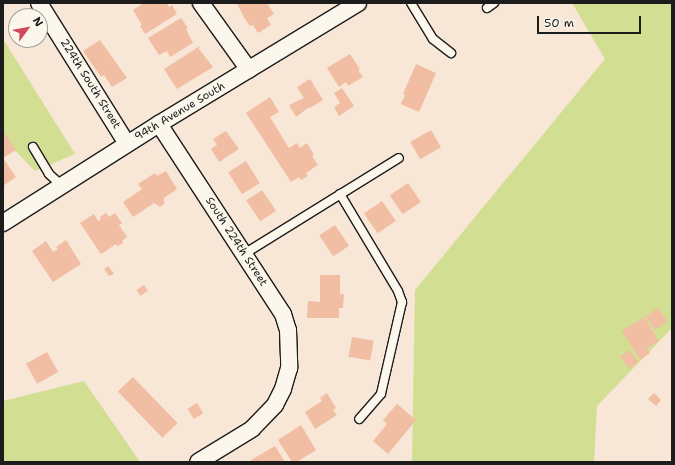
<!DOCTYPE html>
<html>
<head>
<meta charset="utf-8">
<style>
  body { margin:0 }
  #map { position:relative; width:675px; height:465px; overflow:hidden; background:#f8e6d6; font-family:"Shantell Sans",sans-serif }
  div>[style] { position:absolute }
  .green>* { inset:0; background:#d2df92 }
  .building>* { inset:0; background:#f1bda3; transform-origin:0 0 }
  .roads { filter:drop-shadow(1px 0 #1c1c1c) drop-shadow(-1px 0 #1c1c1c) drop-shadow(0 1px #1c1c1c) drop-shadow(0 -1px #1c1c1c) }
  .lane>* { height:8px; margin:-4px; padding:0 4px; transform-origin:4px; border-radius:4px; background:#fbf7ec }
  .street>* { height:16px; margin:-8px; padding:0 8px; transform-origin:8px; border-radius:8px; background:#fbf7ec }
  span { translate:-50% -50%; white-space:nowrap; text-align:center; line-height:1.15; -webkit-text-stroke:3px #fbf7ec; paint-order:stroke }
  .street-label { font-size:11px; color:#1c1c1c }
  .frame { position:absolute; inset:0; border:4px solid #1c1c1c; pointer-events:none }
  .north { position:absolute; left:8px; top:8px; width:40px; height:40px; box-sizing:border-box; background:#fbf7ec; border:1px solid #a29f99; border-radius:50%; rotate:58deg; font-size:11px; font-weight:700; line-height:16px; text-align:center; color:#1c1c1c }
  .north::after { content:''; display:block; margin:auto; width:14px; height:18px; background:#d1495b; clip-path:polygon(50% 0,100% 100%,50% 72%,0 100%) }
  .scale { position:absolute; left:537px; top:16px; width:104px; height:18px; box-sizing:border-box; border:2px solid #1c1c1c; border-top:0; padding-left:5px; font-size:12px; line-height:14px; white-space:nowrap; color:#1c1c1c; -webkit-text-stroke:3px #fbf7ec; paint-order:stroke }
</style>
</head>
<body>
<div id="map">
  <div class="green">
    <i style="clip-path:polygon(572px 3px,672px 3px,672px 328px,597px 406px,594px 462px,412px 462px,415px 290px,605px 59px)"></i>
    <i style="clip-path:polygon(3px 39px,75px 154px,35px 171px,3px 138px)"></i>
    <i style="clip-path:polygon(84px 381px,140px 462px,3px 462px,3px 401px)"></i>
  </div>
  <div class="building">
    <i style="clip-path:polygon(144px 3px,163px 3px,164px 5px,167px 3px,169px 7px,172px 5px,177px 14px,145px 34px,140px 26px,142px 25px,133px 10px)"></i>
    <i style="clip-path:polygon(267px 3px,274px 14px,267px 18px,271px 25px,258px 33px,253px 25px,250px 26px,245px 19px,237px 4px)"></i>
    <i style="clip-path:polygon(181px 18px,188px 28px,186px 29px,193px 43px,170px 57px,167px 51px,159px 55px,148px 38px)"></i>
    <i style="clip-path:polygon(100px 40px,127px 78px,112px 87px,104px 75px,101px 77px,83px 51px)"></i>
    <i style="clip-path:polygon(200px 46px,199px 49px,213px 67px,177px 89px,164px 69px)"></i>
    <i style="clip-path:polygon(350px 54px,360px 69px,358px 70px,363px 77px,348px 86px,346px 82px,339px 87px,327px 68px)"></i>
    <i style="clip-path:polygon(416px 64px,436px 73px,419px 112px,401px 104px,405px 95px,403px 94px)"></i>
    <i style="clip-path:polygon(310px 79px,323px 100px,310px 108px,309px 107px,296px 117px,289px 105px,304px 98px,297px 87px)"></i>
    <i style="clip-path:polygon(342px 88px,354px 106px,339px 116px,334px 107px,340px 103px,334px 93px)"></i>
    <i style="clip-path:polygon(270px 97px,279px 112px,270px 117px,289px 148px,297px 143px,300px 148px,307px 143px,314px 155px,312px 156px,318px 165px,306px 173px,308px 176px,301px 180px,299px 177px,291px 182px,246px 113px)"></i>
    <i style="clip-path:polygon(3px 130px,16px 150px,3px 158px,16px 177px,3px 186px)"></i>
    <i style="left:431px;top:130px;width:20px;height:24px;rotate:60deg"></i>
    <i style="clip-path:polygon(226px 131px,239px 149px,219px 162px,211px 149px,217px 145px,213px 139px)"></i>
    <i style="left:246px;top:161px;width:26px;height:21px;rotate:58deg"></i>
    <i style="clip-path:polygon(166px 171px,177px 189px,164px 198px,164px 204px,160px 207px,154px 203px,133px 217px,123px 202px,142px 189px,138px 184px,155px 173px,157px 176px)"></i>
    <i style="left:408px;top:183px;width:23px;height:22px;rotate:56deg"></i>
    <i style="left:262px;top:190px;width:25px;height:19px;rotate:56deg"></i>
    <i style="left:382px;top:201px;width:24px;height:22px;rotate:55deg"></i>
    <i style="clip-path:polygon(106px 213px,109px 217px,115px 213px,122px 223px,119px 225px,127px 237px,123px 240px,122px 244px,117px 246px,116px 244px,101px 254px,80px 223px,94px 214px,98px 221px,101px 219px,100px 217px)"></i>
    <i style="left:335px;top:225px;width:25px;height:19px;rotate:56deg"></i>
    <i style="clip-path:polygon(66px 240px,81px 264px,53px 282px,32px 251px,46px 241px,53px 252px,58px 249px,56px 247px)"></i>
    <i style="clip-path:polygon(108px 266px,114px 274px,109px 276px,104px 269px)"></i>
    <i style="clip-path:polygon(320px 275px,340px 275px,340px 294px,344px 294px,343px 308px,339px 308px,339px 318px,307px 318px,308px 301px,320px 302px)"></i>
    <i style="left:144px;top:285px;width:7px;height:9px;rotate:56deg"></i>
    <i style="left:658px;top:308px;width:16px;height:15px;rotate:55deg"></i>
    <i style="clip-path:polygon(644px 317px,659px 341px,647px 348px,650px 353px,640px 360px,622px 331px)"></i>
    <i style="left:352px;top:337px;width:22px;height:20px;rotate:10deg"></i>
    <i style="left:629px;top:350px;width:15px;height:11px;rotate:53deg"></i>
    <i style="left:47px;top:352px;width:23px;height:24px;rotate:61deg"></i>
    <i style="left:133px;top:377px;width:64px;height:21px;rotate:46deg"></i>
    <i style="clip-path:polygon(327px 393px,336px 408px,333px 410px,337px 415px,315px 429px,305px 412px,322px 401px,320px 398px)"></i>
    <i style="clip-path:polygon(654px 393px,661px 400px,656px 406px,648px 399px)"></i>
    <i style="left:197px;top:403px;width:12px;height:11px;rotate:59deg"></i>
    <i style="clip-path:polygon(397px 404px,416px 420px,388px 454px,373px 441px,387px 424px,383px 420px)"></i>
    <i style="clip-path:polygon(301px 425px,316px 450px,297px 462px,292px 462px,278px 440px)"></i>
    <i style="clip-path:polygon(275px 446px,285px 462px,252px 462px,251px 460px)"></i>
  </div>
  <div class="roads">
    <div class="lane">
      <i style="left:411px;top:3px;width:42px;rotate:58.6deg"></i>
      <i style="left:433px;top:39px;width:23px;rotate:38deg"></i>
      <i style="left:487px;top:8px;width:9px;rotate:-36deg"></i>
      <i style="left:33px;top:147px;width:31px;rotate:59deg"></i>
      <i style="left:49px;top:174px;width:12px;rotate:42deg"></i>
      <i style="left:58px;top:182px;width:7px;rotate:16deg"></i>
      <i style="left:340px;top:194px;width:113px;rotate:59.1deg"></i>
      <i style="left:398px;top:291px;width:12px;rotate:70deg"></i>
      <i style="left:402px;top:302px;width:94px;rotate:102.9deg"></i>
      <i style="left:381px;top:394px;width:33px;rotate:131deg"></i>
      <i style="left:244px;top:254px;width:182px;rotate:-31.8deg"></i>
    </div>
    <div class="street">
      <i style="left:39px;top:3px;width:166px;rotate:58deg"></i>
      <i style="left:201px;top:3px;width:82px;rotate:54.4deg"></i>
      <i style="left:159px;top:124px;width:227px;rotate:56.9deg"></i>
      <i style="left:283px;top:314px;width:17px;rotate:73deg"></i>
      <i style="left:288px;top:330px;width:38px;rotate:88deg"></i>
      <i style="left:289px;top:368px;width:22px;rotate:106deg"></i>
      <i style="left:283px;top:389px;width:18px;rotate:117deg"></i>
      <i style="left:275px;top:405px;width:33px;rotate:134deg"></i>
      <i style="left:252px;top:429px;width:63px;rotate:148.6deg"></i>
      <i style="left:3px;top:223px;width:185px;rotate:-32.4deg"></i>
      <i style="left:159px;top:124px;width:233px;rotate:-31.3deg"></i>
    </div>
  </div>
  <div class="street-label">
    <span style="left:90px;top:84px;rotate:58deg">224th South Street</span>
    <span style="left:180px;top:112px;rotate:-31deg">94th Avenue South</span>
    <span style="left:236px;top:242px;rotate:57deg">South 224th Street</span>
  </div>
  <div class="frame"></div>
  <div class="north">N</div>
  <div class="scale">50 m</div>
</div>
</body>
</html>
